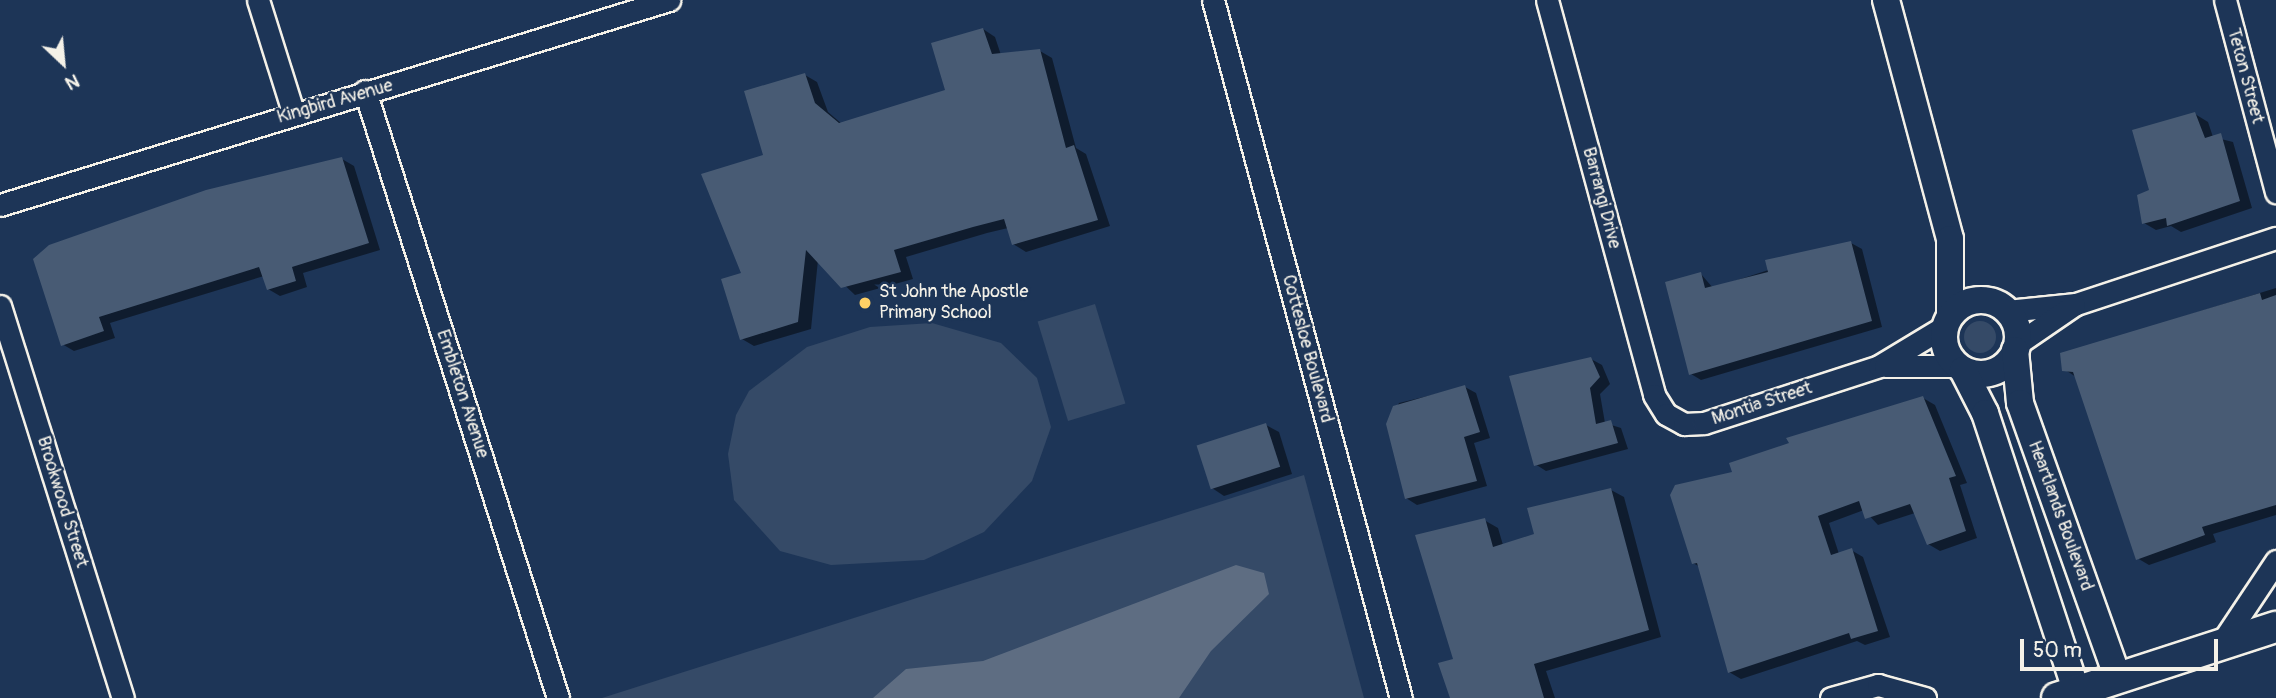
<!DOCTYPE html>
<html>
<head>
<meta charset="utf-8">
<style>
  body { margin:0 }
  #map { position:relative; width:2276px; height:698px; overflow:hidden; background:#1d3557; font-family:Pangolin,sans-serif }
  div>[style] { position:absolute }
  .green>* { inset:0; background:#354a67; transform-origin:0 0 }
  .round { border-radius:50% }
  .water>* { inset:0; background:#5e6d82 }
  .shadow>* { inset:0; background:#0007 }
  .building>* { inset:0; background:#485b74; transform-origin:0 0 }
  .roads { filter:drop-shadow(2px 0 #f4f1e8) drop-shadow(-2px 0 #f4f1e8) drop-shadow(0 2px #f4f1e8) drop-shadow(0 -2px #f4f1e8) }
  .minor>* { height:21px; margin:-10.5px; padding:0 10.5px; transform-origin:10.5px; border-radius:10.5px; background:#1d3557 }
  .tertiary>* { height:26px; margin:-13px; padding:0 13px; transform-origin:13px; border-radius:13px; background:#1d3557 }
  .tertiary>.ring { margin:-13px; padding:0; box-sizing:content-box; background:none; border:26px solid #1d3557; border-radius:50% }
  .secondary>* { height:30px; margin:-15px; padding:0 15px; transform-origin:15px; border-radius:15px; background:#1d3557 }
  .dots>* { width:19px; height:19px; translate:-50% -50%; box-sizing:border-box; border:4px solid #1d3557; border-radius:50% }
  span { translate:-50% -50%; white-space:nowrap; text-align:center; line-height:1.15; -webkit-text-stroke:5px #1d3557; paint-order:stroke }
  .street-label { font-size:18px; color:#f4f1e8 }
  .poi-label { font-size:18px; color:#f4f1e8 }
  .left { translate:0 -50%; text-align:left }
  .north { position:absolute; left:28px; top:28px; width:70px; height:70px; -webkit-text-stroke:5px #1d3557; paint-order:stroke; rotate:154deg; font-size:19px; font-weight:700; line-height:28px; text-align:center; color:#f4f1e8 }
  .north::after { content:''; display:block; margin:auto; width:24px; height:32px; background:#f4f1e8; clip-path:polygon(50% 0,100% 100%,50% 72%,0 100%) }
  .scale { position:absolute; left:2020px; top:639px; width:198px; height:32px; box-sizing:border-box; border:4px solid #f4f1e8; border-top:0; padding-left:9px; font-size:21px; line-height:24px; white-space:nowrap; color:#f4f1e8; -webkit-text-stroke:5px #1d3557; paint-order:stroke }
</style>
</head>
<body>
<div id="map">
  <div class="green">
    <i style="left:1095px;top:304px;width:104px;height:60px;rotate:73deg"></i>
    <i class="round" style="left:1964px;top:321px;width:32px;height:32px"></i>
    <i style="clip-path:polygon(932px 323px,1001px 343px,1037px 378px,1051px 427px,1032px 481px,984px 532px,924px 560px,831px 565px,780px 551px,734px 500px,728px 454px,736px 415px,749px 391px,807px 347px,870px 327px)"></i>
    <i style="clip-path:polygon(1304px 475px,1364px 698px,602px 698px)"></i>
  </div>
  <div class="water">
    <i style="clip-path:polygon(1236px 565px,1264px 573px,1269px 594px,1211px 651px,1179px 698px,873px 698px,906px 669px,983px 661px)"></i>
  </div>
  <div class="shadow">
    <i style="clip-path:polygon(983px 29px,995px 37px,1001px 55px,1040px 51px,1052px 58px,1076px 148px,1086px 154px,1110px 226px,1026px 252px,1013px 244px,1008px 228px,987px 233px,906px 257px,913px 279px,855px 295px,818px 260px,811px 329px,754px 346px,742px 339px,744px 275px,765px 156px,805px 75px,817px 82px,828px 112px,842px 124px,948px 91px)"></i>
    <i style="clip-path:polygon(2195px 114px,2208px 122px,2213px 137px,2233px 142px,2252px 208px,2181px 232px,2171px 226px,2156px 230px,2144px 223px,2151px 191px)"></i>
    <i style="clip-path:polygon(342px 159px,354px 166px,380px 250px,303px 273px,307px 287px,280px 296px,268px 289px,264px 276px,110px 323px,115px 338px,74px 351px,62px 344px,35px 259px)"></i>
    <i style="clip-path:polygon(1851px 243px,1862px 249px,1882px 327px,1701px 380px,1691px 374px,1701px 274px,1713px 288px)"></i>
    <i style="clip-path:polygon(2276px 288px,2276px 515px,2213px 534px,2216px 542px,2149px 565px,2137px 558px,2076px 377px,2064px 369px,2062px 354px)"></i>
    <i style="clip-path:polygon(1591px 359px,1602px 365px,1610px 384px,1600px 394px,1605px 423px,1621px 428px,1628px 449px,1546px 471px,1535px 464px)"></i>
    <i style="clip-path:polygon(1465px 387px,1476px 393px,1490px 438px,1474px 443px,1487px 486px,1417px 505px,1406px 498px,1388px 424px,1399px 403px)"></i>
    <i style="clip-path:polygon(1923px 398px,1935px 405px,1967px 483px,1960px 485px,1977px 538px,1940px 551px,1928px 544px,1915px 513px,1878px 525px,1864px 510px,1829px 523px,1839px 554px,1851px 550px,1863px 557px,1890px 637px,1865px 645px,1857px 641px,1741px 679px,1729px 672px,1700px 567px,1693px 563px,1734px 474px)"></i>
    <i style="clip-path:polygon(1266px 425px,1279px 432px,1292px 474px,1224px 496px,1212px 488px)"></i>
    <i style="clip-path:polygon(1611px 490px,1624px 497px,1661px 637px,1546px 671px,1555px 698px,1460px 698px,1455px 660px,1484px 520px,1498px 528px,1503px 545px,1537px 536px)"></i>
  </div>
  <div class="building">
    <i style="clip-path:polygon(983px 28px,992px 54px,1040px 49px,1066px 148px,1074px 145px,1098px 220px,1012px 245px,1004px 219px,973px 227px,894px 250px,901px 272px,841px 288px,806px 250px,798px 322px,740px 340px,721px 279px,741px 273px,701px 174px,763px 155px,744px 91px,805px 73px,815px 103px,839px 123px,945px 90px,931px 43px)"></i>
    <i style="clip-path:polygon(2195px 112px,2205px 138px,2221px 133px,2240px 201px,2167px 226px,2166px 218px,2142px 224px,2137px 195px,2149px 190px,2132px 130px)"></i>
    <i style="clip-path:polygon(342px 157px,369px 243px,292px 267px,296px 281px,267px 290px,259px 267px,99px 317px,104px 331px,61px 346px,33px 259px,49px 245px,206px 190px)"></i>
    <i style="clip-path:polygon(1851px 241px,1872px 321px,1689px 375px,1665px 282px,1701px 272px,1705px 288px,1768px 272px,1765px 260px)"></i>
    <i style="clip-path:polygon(2260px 293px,2262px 300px,2276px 295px,2276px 505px,2202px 527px,2205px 535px,2136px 560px,2073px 372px,2062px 371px,2060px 353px)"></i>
    <i style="clip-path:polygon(1591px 357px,1600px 377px,1590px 388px,1596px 424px,1611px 420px,1618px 443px,1534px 466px,1509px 376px)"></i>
    <i style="clip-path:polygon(1465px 385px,1480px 432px,1464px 437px,1477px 481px,1405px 499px,1386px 424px,1393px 406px)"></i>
    <i style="clip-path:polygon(1923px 396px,1956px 476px,1949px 478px,1966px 531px,1927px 545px,1910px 504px,1865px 519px,1859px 501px,1818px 516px,1831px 555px,1852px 548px,1878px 631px,1851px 639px,1849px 633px,1728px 673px,1697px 563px,1692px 564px,1670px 495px,1675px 485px,1732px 472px,1729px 463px,1789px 443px,1786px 438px)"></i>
    <i style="left:1266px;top:423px;width:46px;height:73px;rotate:72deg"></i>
    <i style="clip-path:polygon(1611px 488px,1649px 630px,1534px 664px,1544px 698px,1450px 698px,1438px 663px,1453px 659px,1415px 535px,1485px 518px,1493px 547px,1534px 534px,1527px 508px)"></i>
  </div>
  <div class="roads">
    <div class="minor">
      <i style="left:258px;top:0;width:117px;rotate:72.6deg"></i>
      <i style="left:1213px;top:0;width:723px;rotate:74.93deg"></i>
      <i style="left:1547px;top:0;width:409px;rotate:74.8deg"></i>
      <i style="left:1654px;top:395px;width:22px;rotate:58deg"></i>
      <i style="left:1666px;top:414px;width:21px;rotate:29deg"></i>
      <i style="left:1684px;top:424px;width:20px;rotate:-3deg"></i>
      <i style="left:1704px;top:423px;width:184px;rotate:-18deg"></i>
      <i style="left:1879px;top:366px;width:77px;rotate:-31.2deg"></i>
      <i style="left:2225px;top:0;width:199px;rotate:75.1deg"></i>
      <i style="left:365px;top:91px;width:637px;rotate:72.36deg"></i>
      <i style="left:0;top:205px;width:700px;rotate:-17.04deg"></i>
      <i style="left:0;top:306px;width:411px;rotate:72.6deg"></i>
      <i style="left:2007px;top:311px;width:69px;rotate:-5.8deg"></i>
      <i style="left:2076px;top:304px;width:211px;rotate:-18.3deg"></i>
      <i style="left:2017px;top:344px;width:69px;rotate:-34.4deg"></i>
      <i style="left:1885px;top:366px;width:72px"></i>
      <i style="left:2220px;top:645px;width:101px;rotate:-56.3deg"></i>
      <i style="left:1831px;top:698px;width:49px;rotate:-15.5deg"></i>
      <i style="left:1878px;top:685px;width:49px;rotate:15.5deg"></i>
    </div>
    <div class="tertiary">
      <i style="left:1886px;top:0;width:247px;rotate:75deg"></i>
      <i style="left:1950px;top:239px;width:76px;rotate:90deg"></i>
      <i class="ring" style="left:1944px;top:300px;width:48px;height:48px"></i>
      <i style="left:2015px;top:350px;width:53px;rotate:84.6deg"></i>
      <i style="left:2020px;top:403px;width:292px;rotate:70.4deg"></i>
      <i style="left:1963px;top:370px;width:48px;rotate:62.9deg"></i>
      <i style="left:1985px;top:413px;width:294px;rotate:71.8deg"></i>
    </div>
    <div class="secondary">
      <i style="left:2057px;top:698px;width:230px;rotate:-18deg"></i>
    </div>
  </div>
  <div class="dots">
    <i style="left:865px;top:303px;background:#ffd166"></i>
  </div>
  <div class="street-label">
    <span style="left:2245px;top:76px;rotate:75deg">Teton Street</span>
    <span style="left:335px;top:102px;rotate:-16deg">Kingbird Avenue</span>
    <span style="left:1601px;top:198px;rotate:75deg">Barrangi Drive</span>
    <span style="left:1307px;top:349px;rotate:75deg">Cottesloe Boulevard</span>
    <span style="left:462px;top:394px;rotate:72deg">Embleton Avenue</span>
    <span style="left:1762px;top:404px;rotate:-18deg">Montia Street</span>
    <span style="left:62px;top:502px;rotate:73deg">Brookwood Street</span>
    <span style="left:2060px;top:516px;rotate:70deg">Heartlands Boulevard</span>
  </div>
  <div class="poi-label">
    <span class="left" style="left:879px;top:303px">St John the Apostle<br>Primary School</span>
  </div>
  <div class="north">N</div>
  <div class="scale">50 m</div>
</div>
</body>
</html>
